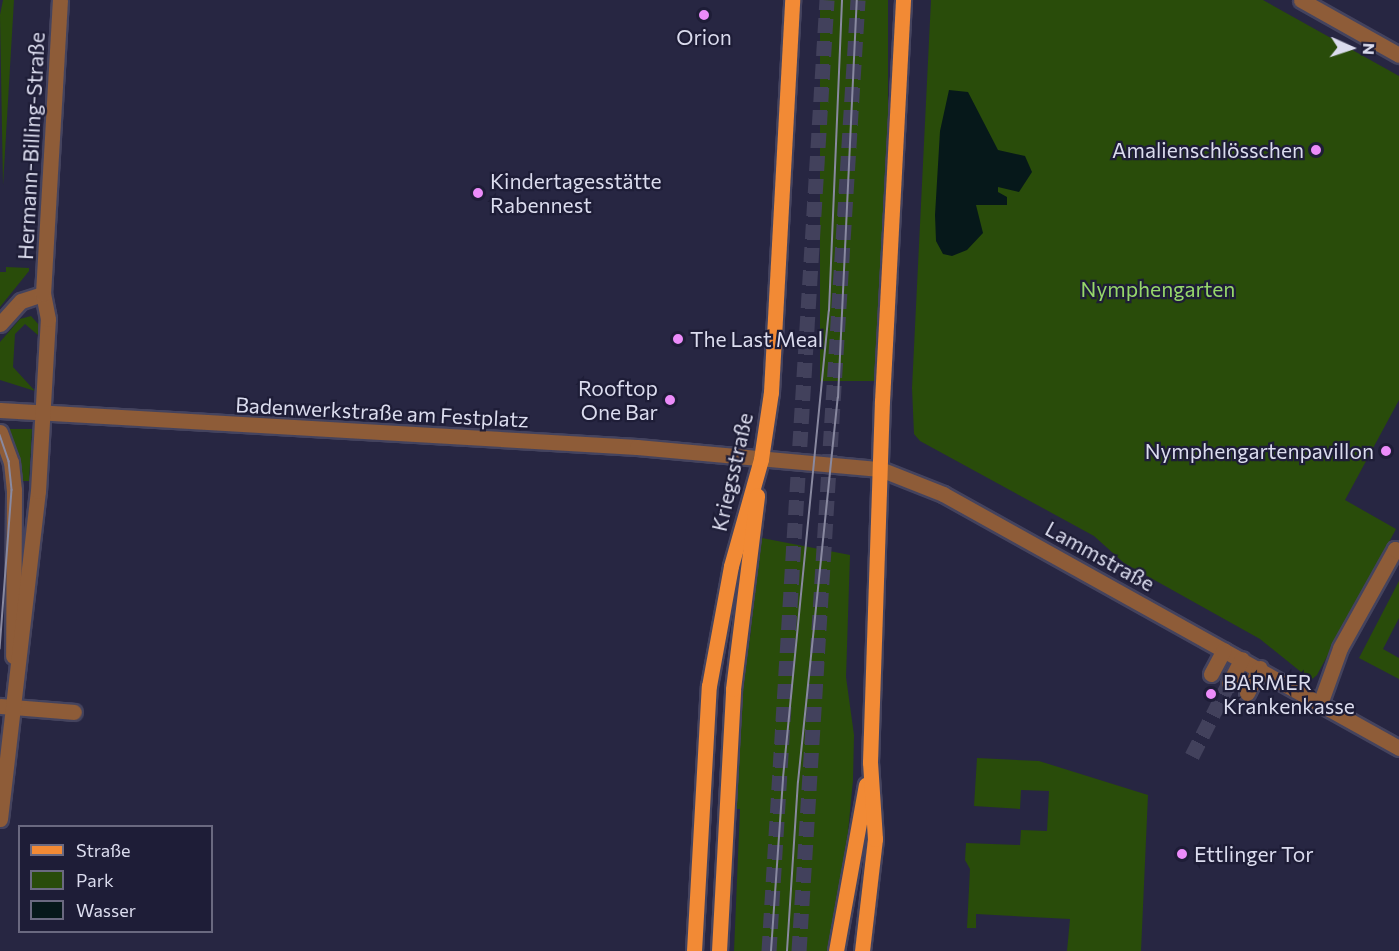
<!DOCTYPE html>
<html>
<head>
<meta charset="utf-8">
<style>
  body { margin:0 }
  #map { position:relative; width:1399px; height:951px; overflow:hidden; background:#272642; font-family:Commissioner,sans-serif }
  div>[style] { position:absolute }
  .green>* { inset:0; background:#294c0a; transform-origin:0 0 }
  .water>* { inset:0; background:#06181a }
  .minor-tunnel>* { height:15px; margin-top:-7.5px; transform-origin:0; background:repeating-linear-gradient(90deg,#42415c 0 15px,transparent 0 23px) }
  .major-tunnel>* { height:15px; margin-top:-7.5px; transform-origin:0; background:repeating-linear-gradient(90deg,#42415c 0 15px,transparent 0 23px) }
  .roads { filter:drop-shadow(2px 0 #44435e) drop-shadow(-2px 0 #44435e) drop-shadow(0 2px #44435e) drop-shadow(0 -2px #44435e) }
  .minor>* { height:15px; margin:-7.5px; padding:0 7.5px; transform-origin:7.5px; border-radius:7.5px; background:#8e5c38 }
  .major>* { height:15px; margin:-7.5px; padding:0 7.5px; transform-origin:7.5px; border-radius:7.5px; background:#f28a35 }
  .tram>* { height:1.5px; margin:-0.75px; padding:0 0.75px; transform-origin:0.75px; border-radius:0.75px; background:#8989a0 }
  .dots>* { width:16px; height:16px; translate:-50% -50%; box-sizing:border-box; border:3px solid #1e1d37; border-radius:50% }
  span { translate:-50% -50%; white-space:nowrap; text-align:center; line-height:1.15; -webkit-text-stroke:4.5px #1e1d37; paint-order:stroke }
  .poi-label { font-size:21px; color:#dbdcee }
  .right { translate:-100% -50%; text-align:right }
  .left { translate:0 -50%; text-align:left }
  .street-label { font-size:21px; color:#dbdcee }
  .park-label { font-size:21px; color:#96d76b }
  .legend { position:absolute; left:18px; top:825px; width:195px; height:108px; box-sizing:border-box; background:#1e1d37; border:2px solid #6a6980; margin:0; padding:8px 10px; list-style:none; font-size:18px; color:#dbdcee }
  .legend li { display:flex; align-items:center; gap:12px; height:30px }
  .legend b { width:30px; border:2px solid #6a6980 }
  .north { position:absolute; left:1321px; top:18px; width:60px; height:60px; -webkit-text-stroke:4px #1e1d37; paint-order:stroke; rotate:93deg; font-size:16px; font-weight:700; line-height:24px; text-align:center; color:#dbdcee }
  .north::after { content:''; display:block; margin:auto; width:21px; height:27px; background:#dbdcee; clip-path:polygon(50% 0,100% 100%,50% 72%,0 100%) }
</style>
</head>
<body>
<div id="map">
  <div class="green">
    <i style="clip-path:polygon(3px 0,14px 0,3px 185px,0 15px)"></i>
    <i style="left:820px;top:0;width:68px;height:381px"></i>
    <i style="clip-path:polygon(931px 0,1263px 0,1399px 76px,1399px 400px,1345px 500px,1396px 529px,1317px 675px,1311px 680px,1260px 639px,1124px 563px,1094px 536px,920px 441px,914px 434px,912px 388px)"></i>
    <i style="clip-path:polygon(6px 267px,29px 268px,29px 271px,0 307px,0 272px,6px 272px)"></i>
    <i style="clip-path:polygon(31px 316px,39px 325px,39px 336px,25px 324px,15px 334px,13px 367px,35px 391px,0 380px,0 342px,20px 319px)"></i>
    <i style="clip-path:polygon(8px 429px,32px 429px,29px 481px,19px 481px)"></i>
    <i style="clip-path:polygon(762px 538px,850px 555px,846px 677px,854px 735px,853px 780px,846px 853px,828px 951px,734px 951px,740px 809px,734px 809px,738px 721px,746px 638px,750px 638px,751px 628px,747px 627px)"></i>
    <i style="clip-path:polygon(1399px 581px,1399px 618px,1383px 649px,1399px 658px,1399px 679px,1359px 658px)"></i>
    <i style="clip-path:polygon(977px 758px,1039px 761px,1148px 795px,1141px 951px,1067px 951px,1070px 919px,976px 914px,976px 928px,967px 928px,970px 869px,965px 860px,966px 843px,1020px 845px,1021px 830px,1047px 831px,1049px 791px,1021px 790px,1020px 809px,974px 806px)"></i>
  </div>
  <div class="water">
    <i style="clip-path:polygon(949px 90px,968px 92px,998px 150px,1025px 156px,1032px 172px,1019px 192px,998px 187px,998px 192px,1007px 197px,1007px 205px,976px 205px,983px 233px,967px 250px,952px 256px,943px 254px,936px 241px,935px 215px,940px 131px)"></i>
  </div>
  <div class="minor-tunnel">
    <i style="left:1192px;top:756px;width:82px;rotate:-63.1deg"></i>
  </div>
  <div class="major-tunnel">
    <i style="left:769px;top:951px;width:953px;rotate:-86.51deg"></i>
    <i style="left:799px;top:951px;width:953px;rotate:-86.45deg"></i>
  </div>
  <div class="roads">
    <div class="minor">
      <i style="left:1301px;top:0;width:112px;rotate:29.3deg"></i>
      <i style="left:0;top:324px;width:31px;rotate:-48deg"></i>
      <i style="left:21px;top:301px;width:23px;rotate:-18deg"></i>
      <i style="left:0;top:410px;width:638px;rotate:3.32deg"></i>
      <i style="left:637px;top:447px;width:244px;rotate:5.2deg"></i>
      <i style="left:880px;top:469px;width:68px;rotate:21.6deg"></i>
      <i style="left:943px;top:494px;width:522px;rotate:29.12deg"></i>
      <i style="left:0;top:432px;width:32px;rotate:70deg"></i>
      <i style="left:11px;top:462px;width:28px;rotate:84deg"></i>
      <i style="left:14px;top:490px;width:166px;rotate:90.3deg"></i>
      <i style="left:1211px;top:674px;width:27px;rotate:-62deg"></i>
      <i style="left:1229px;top:683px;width:27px;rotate:-62deg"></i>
      <i style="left:1247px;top:693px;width:28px;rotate:-63deg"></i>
      <i style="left:1320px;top:704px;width:59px;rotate:-70.3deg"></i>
      <i style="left:1340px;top:648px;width:113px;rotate:-60.9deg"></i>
      <i style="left:1395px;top:549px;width:4px;rotate:27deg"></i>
      <i style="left:0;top:706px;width:74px;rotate:4.6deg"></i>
      <i style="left:0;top:819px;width:330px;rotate:-83.4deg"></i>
      <i style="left:38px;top:491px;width:172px;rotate:-86.7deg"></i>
      <i style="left:48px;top:319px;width:25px;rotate:-101deg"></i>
      <i style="left:43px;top:294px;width:294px;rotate:-86.7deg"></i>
    </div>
    <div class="major">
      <i style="left:694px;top:951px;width:265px;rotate:-86.8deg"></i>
      <i style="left:709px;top:686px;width:122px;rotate:-79.6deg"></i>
      <i style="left:731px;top:566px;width:111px;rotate:-74.3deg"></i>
      <i style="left:761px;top:459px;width:68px;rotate:-81.5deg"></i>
      <i style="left:771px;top:392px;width:393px;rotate:-86.9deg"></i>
      <i style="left:719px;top:951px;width:262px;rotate:-86.9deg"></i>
      <i style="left:733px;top:689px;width:195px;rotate:-82.9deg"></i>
      <i style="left:836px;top:951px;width:169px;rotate:-79.8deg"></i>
      <i style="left:862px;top:951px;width:113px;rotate:-83.4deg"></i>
      <i style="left:875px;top:839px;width:77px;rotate:-93.7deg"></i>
      <i style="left:870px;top:762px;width:361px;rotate:-88.1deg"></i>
      <i style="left:882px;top:401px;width:402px;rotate:-87deg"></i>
    </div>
  </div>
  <div class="tram">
    <i style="left:0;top:435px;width:28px;rotate:71deg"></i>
    <i style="left:9px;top:461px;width:29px;rotate:84deg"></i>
    <i style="left:12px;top:490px;width:159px;rotate:94.3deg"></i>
    <i style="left:771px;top:951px;width:173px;rotate:-86deg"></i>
    <i style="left:783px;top:778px;width:469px;rotate:-84.4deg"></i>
    <i style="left:829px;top:311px;width:311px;rotate:-87.6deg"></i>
    <i style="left:787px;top:951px;width:169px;rotate:-86.3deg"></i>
    <i style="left:798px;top:782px;width:386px;rotate:-84.1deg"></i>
    <i style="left:838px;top:398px;width:398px;rotate:-87.3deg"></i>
  </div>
  <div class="dots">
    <i style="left:704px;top:15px;background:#ec8cfa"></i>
    <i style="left:1316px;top:150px;background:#ec8cfa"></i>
    <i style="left:478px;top:193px;background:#ec8cfa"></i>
    <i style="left:678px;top:339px;background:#ec8cfa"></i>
    <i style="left:670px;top:400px;background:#ec8cfa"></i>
    <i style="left:1386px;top:451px;background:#ec8cfa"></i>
    <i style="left:1211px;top:694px;background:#ec8cfa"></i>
    <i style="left:1182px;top:854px;background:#ec8cfa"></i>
  </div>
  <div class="poi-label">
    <span style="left:704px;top:37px">Orion</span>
    <span class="right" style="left:1304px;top:150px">Amalienschlösschen</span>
    <span class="left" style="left:490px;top:193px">Kindertagesstätte<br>Rabennest</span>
    <span class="left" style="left:690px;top:339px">The Last Meal</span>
    <span class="right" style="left:658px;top:400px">Rooftop<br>One Bar</span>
    <span class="right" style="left:1374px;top:451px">Nymphengartenpavillon</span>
    <span class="left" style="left:1223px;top:694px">BARMER<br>Krankenkasse</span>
    <span class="left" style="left:1194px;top:854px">Ettlinger Tor</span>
  </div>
  <div class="street-label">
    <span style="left:31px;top:146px;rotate:-87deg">Hermann-Billing-Straße</span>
    <span style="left:382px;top:412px;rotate:3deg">Badenwerkstraße am Festplatz</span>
    <span style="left:732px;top:472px;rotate:-77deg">Kriegsstraße</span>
    <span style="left:1100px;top:556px;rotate:29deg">Lammstraße</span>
  </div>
  <div class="park-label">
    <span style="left:1158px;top:289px">Nymphengarten</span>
  </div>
  <ul class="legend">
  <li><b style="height:8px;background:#f28a35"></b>Straße</li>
  <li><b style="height:16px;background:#294c0a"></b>Park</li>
  <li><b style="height:16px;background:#06181a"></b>Wasser</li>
  </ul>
  <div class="north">N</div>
</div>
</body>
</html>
